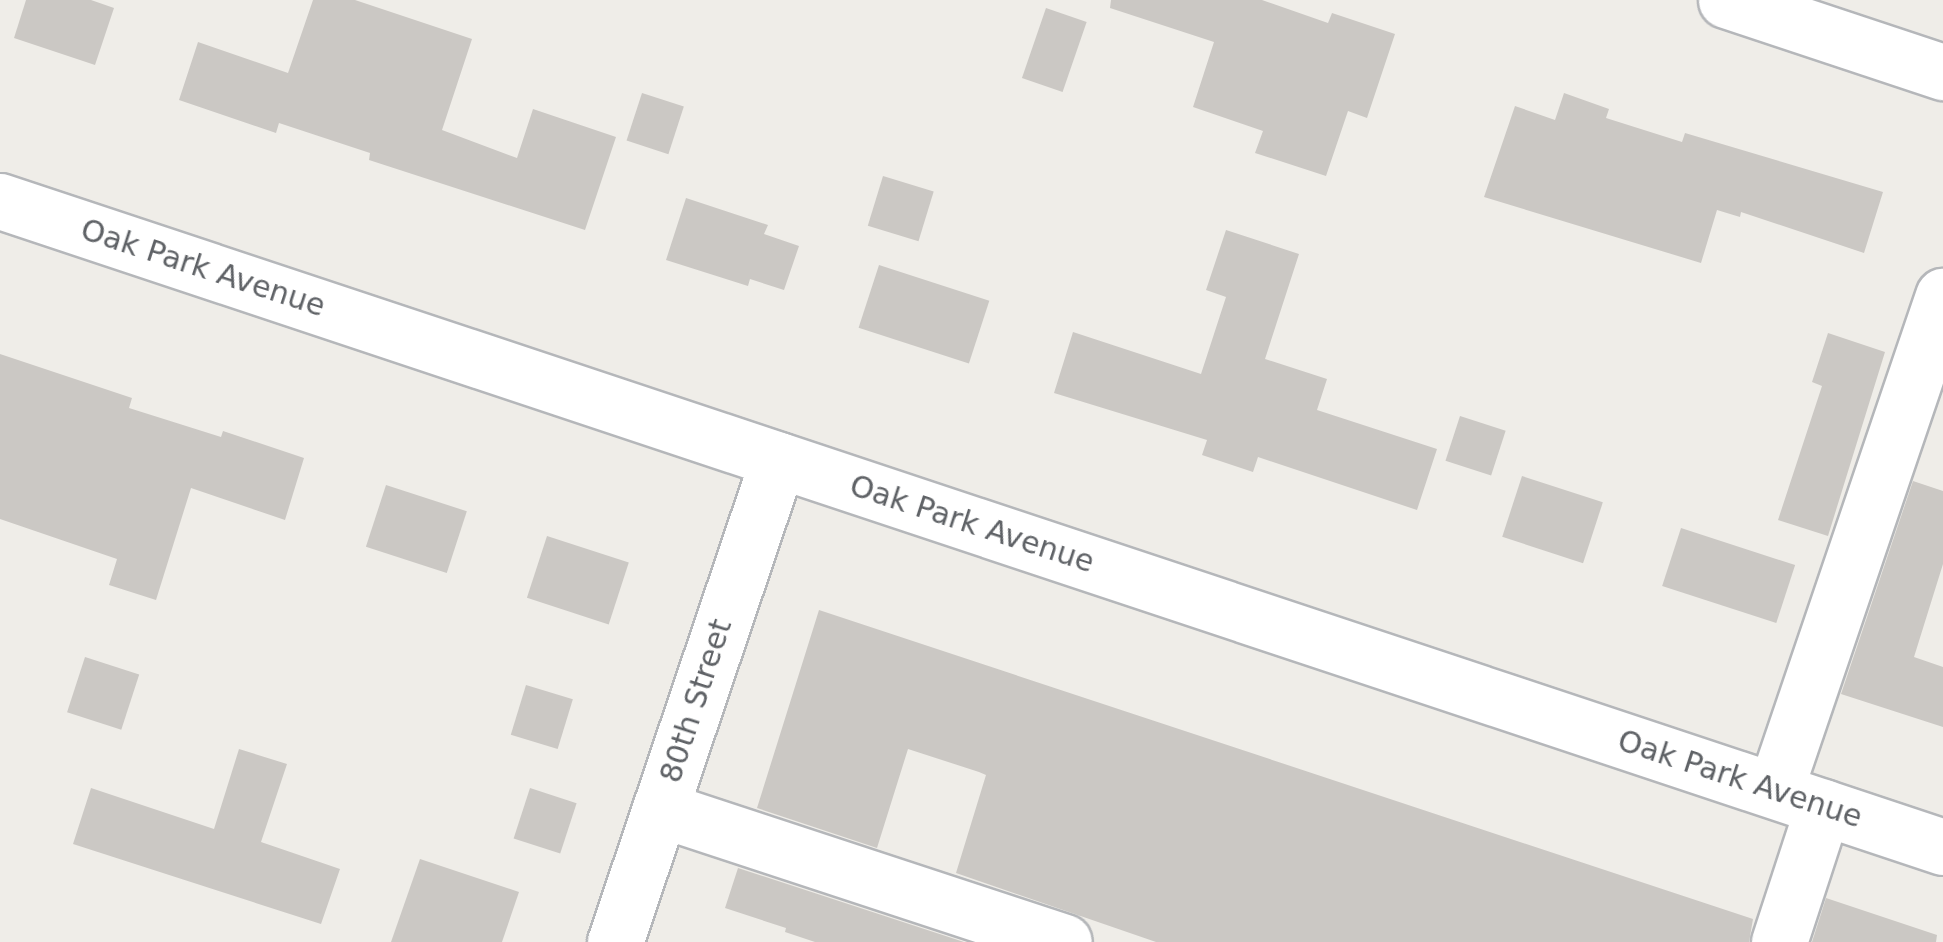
<!DOCTYPE html>
<html>
<head>
<meta charset="utf-8">
<style>
  body { margin:0 }
  #map { position:relative; width:1943px; height:942px; overflow:hidden; background:#efede8; font-family:"DejaVu Sans",sans-serif }
  div>[style] { position:absolute }
  .building>* { inset:0; background:#cbc8c4; transform-origin:0 0 }
  .roads { filter:drop-shadow(2px 0 #b5b7ba) drop-shadow(-2px 0 #b5b7ba) drop-shadow(0 2px #b5b7ba) drop-shadow(0 -2px #b5b7ba) }
  .minor>* { height:55px; margin:-27.5px; padding:0 27.5px; transform-origin:27.5px; border-radius:27.5px; background:#fff }
  span { translate:-50% -50%; white-space:nowrap; text-align:center; line-height:1.15; -webkit-text-stroke:8px #fff; paint-order:stroke }
  .street-label { font-size:30px; color:#5f6266 }
</style>
</head>
<body>
<div id="map">
  <div class="building">
    <i style="clip-path:polygon(26px 0,91px 0,114px 8px,95px 65px,14px 38px)"></i>
    <i style="clip-path:polygon(313px 0,355px 0,472px 39px,442px 130px,517px 158px,533px 109px,616px 137px,585px 230px,369px 160px,370px 153px,279px 123px,276px 133px,179px 100px,198px 42px,288px 73px)"></i>
    <i style="clip-path:polygon(1111px 0,1262px 0,1328px 23px,1332px 13px,1395px 34px,1367px 118px,1348px 111px,1326px 176px,1255px 153px,1263px 131px,1193px 107px,1214px 42px,1110px 8px)"></i>
    <i style="left:1046px;top:8px;width:43px;height:74px;rotate:19deg"></i>
    <i style="left:642px;top:93px;width:44px;height:50px;rotate:18deg"></i>
    <i style="clip-path:polygon(1564px 93px,1609px 109px,1606px 118px,1682px 142px,1685px 133px,1883px 192px,1864px 253px,1741px 212px,1740px 217px,1717px 210px,1701px 263px,1484px 197px,1515px 106px,1555px 120px)"></i>
    <i style="left:883px;top:176px;width:53px;height:52px;rotate:17deg"></i>
    <i style="clip-path:polygon(686px 198px,768px 225px,764px 234px,799px 246px,784px 290px,750px 279px,748px 286px,666px 260px)"></i>
    <i style="clip-path:polygon(1226px 230px,1299px 254px,1265px 359px,1327px 379px,1317px 410px,1437px 449px,1417px 510px,1258px 457px,1253px 472px,1202px 455px,1207px 440px,1054px 393px,1073px 332px,1201px 374px,1226px 297px,1206px 290px)"></i>
    <i style="left:879px;top:265px;width:116px;height:66px;rotate:18deg"></i>
    <i style="clip-path:polygon(1828px 333px,1885px 352px,1828px 536px,1778px 520px,1822px 386px,1812px 382px)"></i>
    <i style="clip-path:polygon(0 354px,132px 398px,129px 408px,221px 437px,223px 431px,304px 458px,285px 520px,191px 488px,156px 600px,109px 585px,117px 559px,0 519px)"></i>
    <i style="left:1460px;top:416px;width:48px;height:47px;rotate:18deg"></i>
    <i style="left:1522px;top:476px;width:85px;height:64px;rotate:18deg"></i>
    <i style="clip-path:polygon(1913px 481px,1943px 491px,1943px 564px,1914px 657px,1943px 667px,1943px 727px,1841px 694px)"></i>
    <i style="left:386px;top:485px;width:85px;height:65px;rotate:18deg"></i>
    <i style="left:1681px;top:528px;width:120px;height:61px;rotate:18deg"></i>
    <i style="left:547px;top:536px;width:86px;height:65px;rotate:18deg"></i>
    <i style="clip-path:polygon(819px 610px,1753px 919px,1749px 942px,1156px 942px,956px 873px,986px 775px,979px 772px,908px 749px,877px 848px,757px 808px)"></i>
    <i style="left:85px;top:657px;width:57px;height:58px;rotate:18deg"></i>
    <i style="left:526px;top:685px;width:49px;height:52px;rotate:17deg"></i>
    <i style="clip-path:polygon(239px 749px,287px 764px,261px 842px,340px 869px,321px 924px,73px 844px,91px 788px,214px 829px)"></i>
    <i style="left:530px;top:788px;width:49px;height:53px;rotate:18deg"></i>
    <i style="clip-path:polygon(420px 859px,519px 892px,502px 942px,391px 942px)"></i>
    <i style="clip-path:polygon(738px 868px,964px 942px,815px 942px,785px 932px,786px 928px,725px 908px)"></i>
    <i style="clip-path:polygon(1826px 898px,1937px 935px,1936px 942px,1812px 942px)"></i>
  </div>
  <div class="roads">
    <div class="minor">
      <i style="left:1726px;top:0;width:229px;rotate:18.4deg"></i>
      <i style="left:0;top:201px;width:2048px;rotate:18.39deg"></i>
      <i style="left:1775px;top:790px;width:522px;rotate:-71.22deg"></i>
      <i style="left:660px;top:809px;width:425px;rotate:18.2deg"></i>
      <i style="left:615px;top:942px;width:509px;rotate:-71.32deg"></i>
      <i style="left:1779px;top:942px;width:142px;rotate:-71.9deg"></i>
    </div>
  </div>
  <div class="street-label">
    <span style="left:203px;top:268px;rotate:18deg">Oak Park Avenue</span>
    <span style="left:972px;top:524px;rotate:18deg">Oak Park Avenue</span>
    <span style="left:696px;top:701px;rotate:-72deg">80th Street</span>
    <span style="left:1740px;top:779px;rotate:18deg">Oak Park Avenue</span>
  </div>
</div>
</body>
</html>
